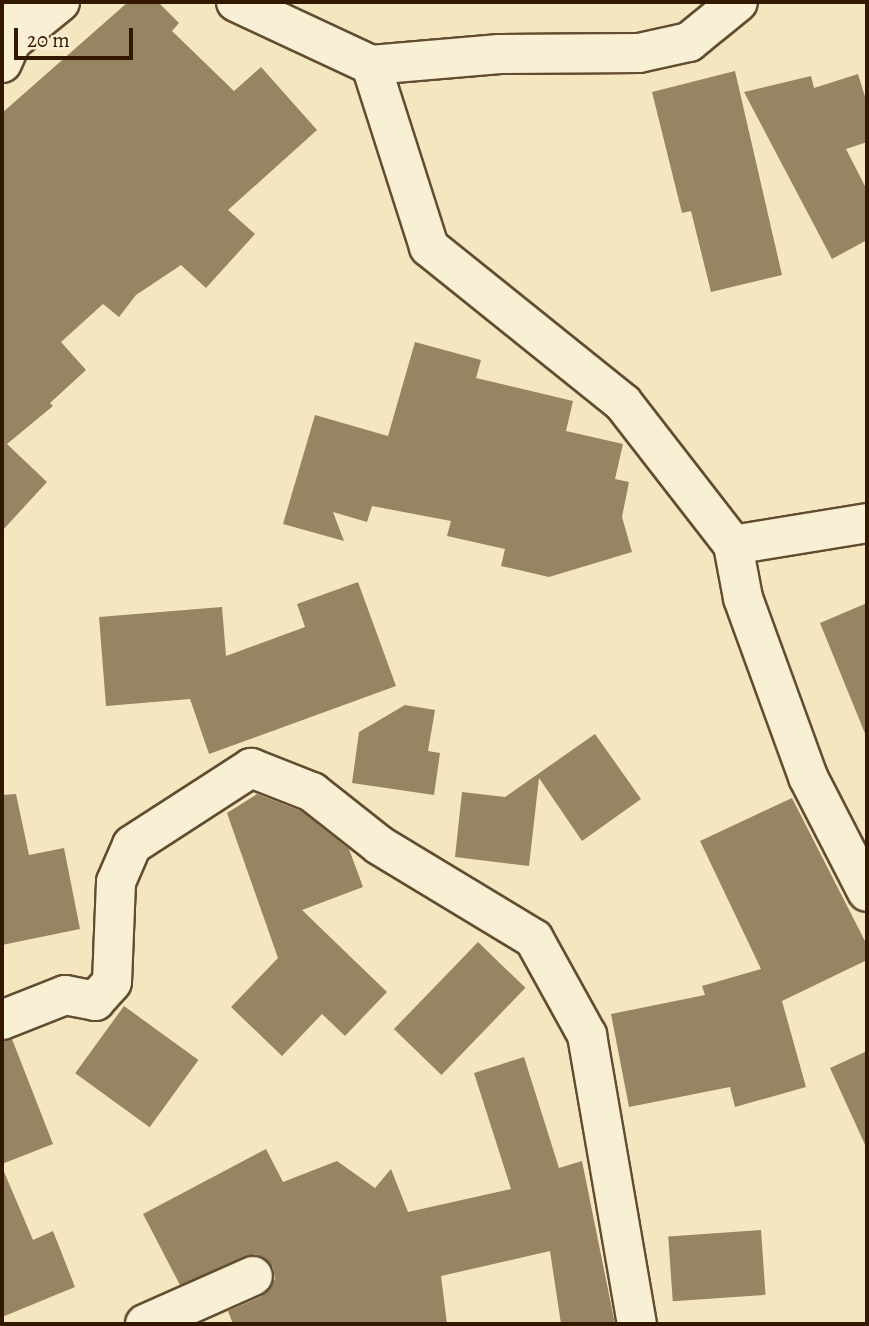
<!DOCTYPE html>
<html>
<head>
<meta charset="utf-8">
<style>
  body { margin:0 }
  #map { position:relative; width:869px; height:1326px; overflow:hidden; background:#f4e7bf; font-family:Alegreya,serif }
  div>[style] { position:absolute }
  .building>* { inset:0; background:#978463; transform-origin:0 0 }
  .roads { filter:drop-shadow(2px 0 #634c30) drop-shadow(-2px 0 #634c30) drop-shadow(0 2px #634c30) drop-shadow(0 -2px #634c30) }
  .minor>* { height:38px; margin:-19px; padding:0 19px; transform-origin:19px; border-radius:19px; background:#f8efd5 }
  span { translate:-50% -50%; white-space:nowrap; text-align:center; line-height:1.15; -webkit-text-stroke:7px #f8efd5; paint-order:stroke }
  .frame { position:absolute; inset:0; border:4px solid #331800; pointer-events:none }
  .scale { position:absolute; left:14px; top:28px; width:119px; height:32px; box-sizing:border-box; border:4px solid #331800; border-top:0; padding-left:9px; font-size:21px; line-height:24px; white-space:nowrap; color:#331800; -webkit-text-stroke:5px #f8efd5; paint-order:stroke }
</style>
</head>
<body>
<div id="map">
  <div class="building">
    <i style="clip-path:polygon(128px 2px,158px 2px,179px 23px,172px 31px,234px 91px,261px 67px,317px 130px,228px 210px,255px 234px,206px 288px,181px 265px,136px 295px,119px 317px,103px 304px,61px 342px,86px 370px,50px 403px,53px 406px,7px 444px,47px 482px,2px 531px,2px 113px)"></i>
    <i style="clip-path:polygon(735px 71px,782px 275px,711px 292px,691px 211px,682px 213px,652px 92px)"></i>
    <i style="clip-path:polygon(858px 74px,867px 103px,867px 142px,846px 149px,867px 190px,867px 240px,832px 259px,744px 92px,811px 76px,814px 88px)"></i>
    <i style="clip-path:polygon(415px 342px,481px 360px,476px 378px,573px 401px,566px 431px,623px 444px,615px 479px,629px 482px,622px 517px,632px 552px,549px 577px,501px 566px,505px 549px,447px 536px,451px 521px,372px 506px,367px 522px,333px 512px,344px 541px,283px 524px,315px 415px,388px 436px)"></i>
    <i style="clip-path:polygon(358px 582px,396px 686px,209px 754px,190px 699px,106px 706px,99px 617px,222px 607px,226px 656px,305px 627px,297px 604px)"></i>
    <i style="clip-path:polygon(867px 603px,867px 736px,866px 736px,820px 623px)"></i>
    <i style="clip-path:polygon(405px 705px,435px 710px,428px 751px,440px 753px,434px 795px,352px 783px,359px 732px)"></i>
    <i style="clip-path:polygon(595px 734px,641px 799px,582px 841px,539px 778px,529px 866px,455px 857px,462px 792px,505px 797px)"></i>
    <i style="clip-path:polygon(16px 794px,29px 855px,64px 848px,80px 929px,2px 945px,2px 795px)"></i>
    <i style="clip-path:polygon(257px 794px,301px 811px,349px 849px,363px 887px,302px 910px,387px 992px,345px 1036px,322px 1014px,282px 1056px,231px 1007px,278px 958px,227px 813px)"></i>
    <i style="clip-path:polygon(792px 798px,867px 945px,867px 960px,782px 1001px,806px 1087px,735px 1107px,730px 1087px,629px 1107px,611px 1014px,705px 995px,702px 986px,761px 969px,700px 841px)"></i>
    <i style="left:478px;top:942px;width:66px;height:121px;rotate:44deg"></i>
    <i style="left:124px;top:1006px;width:92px;height:83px;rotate:36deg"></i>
    <i style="clip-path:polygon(12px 1039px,53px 1144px,2px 1164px,2px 1041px)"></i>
    <i style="clip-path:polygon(867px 1051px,867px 1149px,830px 1068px)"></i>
    <i style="clip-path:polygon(524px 1057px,559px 1168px,582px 1161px,615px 1324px,561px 1324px,550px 1251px,441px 1276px,447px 1324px,233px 1324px,228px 1311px,262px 1296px,275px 1279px,273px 1267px,256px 1254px,180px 1285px,143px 1214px,266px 1149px,283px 1182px,337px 1161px,375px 1188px,391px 1169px,408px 1212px,511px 1189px,474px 1073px)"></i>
    <i style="clip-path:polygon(2px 1167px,33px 1240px,53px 1231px,75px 1287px,2px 1317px)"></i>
    <i style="left:761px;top:1230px;width:65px;height:93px;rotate:86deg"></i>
  </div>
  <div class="roads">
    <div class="minor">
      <i style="left:12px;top:2px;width:39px;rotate:90deg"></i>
      <i style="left:236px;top:2px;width:149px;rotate:25deg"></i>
      <i style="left:371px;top:65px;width:129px;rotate:-4.9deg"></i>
      <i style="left:500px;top:54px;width:139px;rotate:-0.4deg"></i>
      <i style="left:639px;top:53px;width:51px;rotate:-12.4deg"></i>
      <i style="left:689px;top:42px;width:63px;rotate:-39.2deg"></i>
      <i style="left:2px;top:63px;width:24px;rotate:-66deg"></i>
      <i style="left:12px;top:41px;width:62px;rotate:-39.1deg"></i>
      <i style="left:371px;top:65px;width:191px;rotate:72.3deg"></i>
      <i style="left:429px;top:247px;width:249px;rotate:38.8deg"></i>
      <i style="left:623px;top:403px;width:180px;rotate:52.2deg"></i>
      <i style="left:733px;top:545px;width:54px;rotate:79.3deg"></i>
      <i style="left:743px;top:598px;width:190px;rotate:70deg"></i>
      <i style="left:808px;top:777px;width:129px;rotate:62.8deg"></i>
      <i style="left:733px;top:545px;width:136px;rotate:-9.3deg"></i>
      <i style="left:2px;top:1020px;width:68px;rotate:-21.6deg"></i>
      <i style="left:65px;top:995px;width:31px;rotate:11deg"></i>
      <i style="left:95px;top:1001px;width:25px;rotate:-48deg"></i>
      <i style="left:112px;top:982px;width:100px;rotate:-87.7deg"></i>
      <i style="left:116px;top:882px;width:40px;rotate:-66.6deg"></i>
      <i style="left:132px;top:845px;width:142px;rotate:-32.9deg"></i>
      <i style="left:251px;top:768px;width:66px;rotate:21.5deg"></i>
      <i style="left:312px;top:792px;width:85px;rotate:38.3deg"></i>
      <i style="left:379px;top:845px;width:181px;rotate:31.2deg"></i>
      <i style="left:534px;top:939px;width:110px;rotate:61.1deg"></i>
      <i style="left:587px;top:1035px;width:293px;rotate:80.2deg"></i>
      <i style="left:145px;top:1324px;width:118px;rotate:-24deg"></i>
    </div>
  </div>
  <div class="frame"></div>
  <div class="scale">20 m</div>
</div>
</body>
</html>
